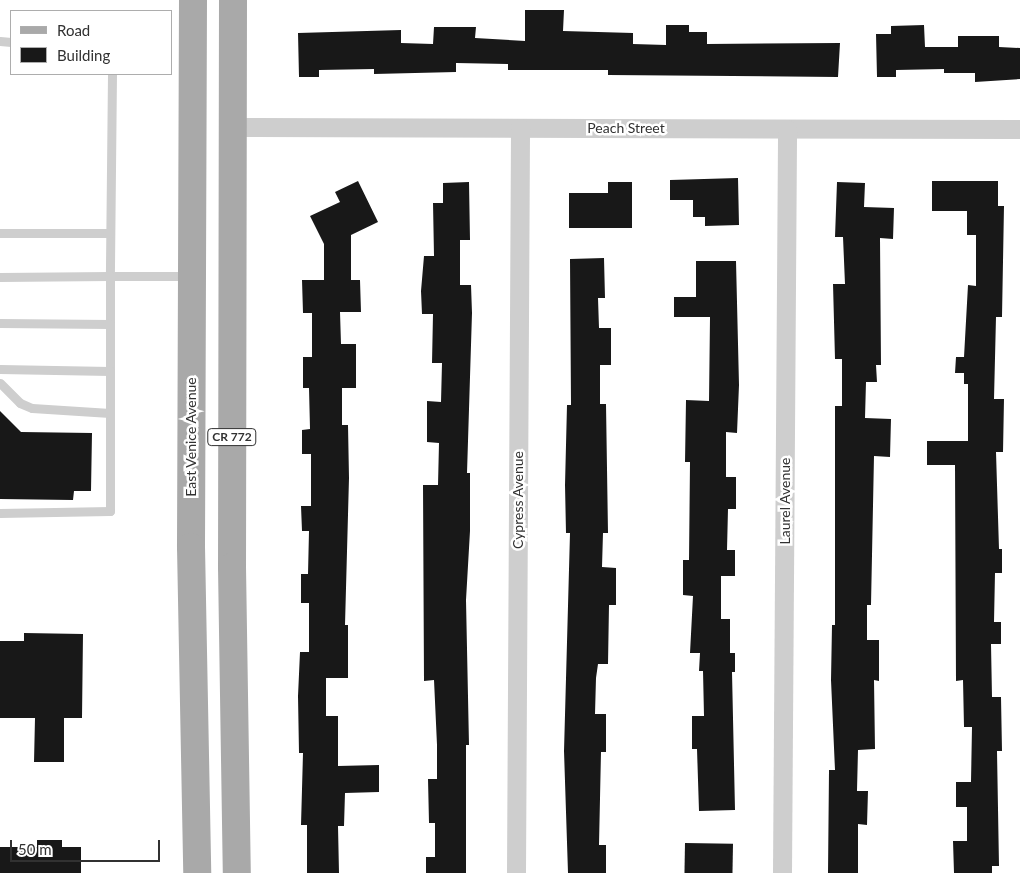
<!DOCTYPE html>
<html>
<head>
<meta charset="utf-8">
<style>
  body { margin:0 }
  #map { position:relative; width:1020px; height:873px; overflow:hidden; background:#fff; font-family:Lato,sans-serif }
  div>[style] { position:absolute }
  .building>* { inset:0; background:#181818; transform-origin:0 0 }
  .lane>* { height:9px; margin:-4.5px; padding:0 4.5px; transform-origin:4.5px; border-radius:4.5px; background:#cecece }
  .street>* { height:19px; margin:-9.5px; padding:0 9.5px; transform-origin:9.5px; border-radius:9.5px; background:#cecece }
  .primary>* { height:28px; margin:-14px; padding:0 14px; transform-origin:14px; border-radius:14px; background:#a9a9a9 }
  span { translate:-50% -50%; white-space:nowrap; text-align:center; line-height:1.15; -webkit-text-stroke:5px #fff; paint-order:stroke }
  .shield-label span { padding:1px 4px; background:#fff; border:1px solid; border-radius:4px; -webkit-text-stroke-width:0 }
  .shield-label { font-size:12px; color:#313131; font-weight:700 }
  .street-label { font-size:14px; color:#313131 }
  .legend { position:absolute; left:10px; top:10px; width:162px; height:65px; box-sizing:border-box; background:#fff; border:1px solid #adadad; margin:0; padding:6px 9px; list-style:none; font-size:15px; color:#313131 }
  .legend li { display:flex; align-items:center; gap:10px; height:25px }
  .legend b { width:25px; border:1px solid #adadad }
  .scale { position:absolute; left:10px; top:840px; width:150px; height:22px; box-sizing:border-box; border:2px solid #313131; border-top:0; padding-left:6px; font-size:15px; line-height:18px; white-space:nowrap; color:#313131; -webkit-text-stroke:4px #fff; paint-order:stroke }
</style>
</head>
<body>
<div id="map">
  <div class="building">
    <i style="clip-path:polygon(525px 10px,564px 10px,563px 31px,633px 33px,633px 44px,666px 45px,666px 25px,689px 25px,689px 32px,707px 32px,707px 44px,840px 43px,838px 77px,608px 75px,608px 70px,508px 70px,508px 64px,456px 63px,456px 72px,374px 74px,374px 69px,319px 70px,319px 77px,299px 77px,298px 33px,401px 30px,401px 43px,433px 44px,434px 27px,476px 27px,475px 38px,525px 41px)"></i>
    <i style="clip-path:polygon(924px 25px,925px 47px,958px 47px,958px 36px,999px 36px,999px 47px,1020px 48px,1020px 79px,975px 82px,975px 73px,944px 73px,944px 69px,896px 70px,896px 77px,877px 77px,876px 34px,891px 34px,891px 26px)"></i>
    <i style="clip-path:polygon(738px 178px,739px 225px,705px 226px,705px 217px,693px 217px,693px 200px,670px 200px,670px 180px)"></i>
    <i style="clip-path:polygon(358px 181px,378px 222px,351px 235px,351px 280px,360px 280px,361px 312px,340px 312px,341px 344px,356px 344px,356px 388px,342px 388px,342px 425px,348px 425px,349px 478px,345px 625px,348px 625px,348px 678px,326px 678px,326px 716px,338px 716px,338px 766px,379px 765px,379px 792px,345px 793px,344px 826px,338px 826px,339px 873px,307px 873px,307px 825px,301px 825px,303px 753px,299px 753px,298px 696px,300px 652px,309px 652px,309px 603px,301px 603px,301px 574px,308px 574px,309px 531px,302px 531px,301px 506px,311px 506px,311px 454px,302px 454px,302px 430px,310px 429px,309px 388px,303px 388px,303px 357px,312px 357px,312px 313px,303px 313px,302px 280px,324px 280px,324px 244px,310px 216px,340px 202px,335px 192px)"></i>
    <i style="clip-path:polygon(932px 181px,998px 181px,998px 206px,1004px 206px,1002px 317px,996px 317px,994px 399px,1004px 399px,1003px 452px,996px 452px,999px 549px,1002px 549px,1002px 573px,995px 573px,994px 622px,1001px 622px,1001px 644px,991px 644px,992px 697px,1001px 697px,1002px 751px,997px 751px,999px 866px,992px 866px,992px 873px,954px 873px,953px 841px,967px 841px,967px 807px,956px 807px,956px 782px,971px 782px,972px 727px,964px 727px,963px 680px,956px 681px,955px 465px,927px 465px,927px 441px,968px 441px,968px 384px,964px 384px,964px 373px,955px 373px,956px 357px,964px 357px,968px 285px,976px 286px,976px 235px,967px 235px,967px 211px,932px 211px)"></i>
    <i style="clip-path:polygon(469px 182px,470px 240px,460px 240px,460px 285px,471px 285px,472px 313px,467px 473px,470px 473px,470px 531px,466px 600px,469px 745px,466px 745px,466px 873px,426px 873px,426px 857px,435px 857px,435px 823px,429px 823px,428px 779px,437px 779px,437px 745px,434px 680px,424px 681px,423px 485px,438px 485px,439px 443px,427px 442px,427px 401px,441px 402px,442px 363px,432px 363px,433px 314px,422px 314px,421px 291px,424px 256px,434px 256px,433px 203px,443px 203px,443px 183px)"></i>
    <i style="clip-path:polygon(608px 182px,632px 182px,632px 228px,569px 228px,569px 193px,608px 193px)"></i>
    <i style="clip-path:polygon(837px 182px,865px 183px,864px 207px,894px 208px,893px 239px,880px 238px,881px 365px,876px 365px,877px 382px,866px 382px,865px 418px,891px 419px,890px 457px,874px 456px,871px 605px,867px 605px,867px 640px,879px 640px,879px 681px,874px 680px,875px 749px,858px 750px,857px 791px,868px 791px,867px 825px,858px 824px,858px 873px,828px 873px,829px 770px,835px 770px,831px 680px,832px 625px,835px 625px,835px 406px,842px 406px,842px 359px,835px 359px,833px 284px,845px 284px,843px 237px,835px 237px)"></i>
    <i style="clip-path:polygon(604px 258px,605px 298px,598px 298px,599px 328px,611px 328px,611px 365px,600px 365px,600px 404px,606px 404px,608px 533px,603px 533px,602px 567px,616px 568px,616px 605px,609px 605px,608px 664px,598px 664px,596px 678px,595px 714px,606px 714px,606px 752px,601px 752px,599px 845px,606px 845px,606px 873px,568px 873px,564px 751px,570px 533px,566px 533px,565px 485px,567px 405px,571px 405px,570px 259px)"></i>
    <i style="clip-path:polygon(696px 261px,736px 261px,739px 385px,737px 433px,726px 432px,726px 477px,736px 477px,736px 509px,728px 509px,727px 550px,735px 550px,735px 576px,721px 576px,721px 619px,730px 619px,730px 653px,735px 653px,735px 672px,732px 672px,735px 810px,699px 811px,697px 749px,692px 749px,692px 716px,704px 716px,703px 671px,699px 671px,700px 653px,690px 653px,693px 596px,683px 595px,683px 560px,689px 560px,690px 462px,685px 462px,686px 400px,709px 401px,710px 317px,674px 317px,674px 297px,696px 297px)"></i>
    <i style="clip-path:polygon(0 411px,21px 432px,92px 433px,91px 491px,74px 491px,73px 500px,0 499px)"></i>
    <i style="clip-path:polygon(24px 633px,83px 634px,82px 718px,64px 718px,64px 762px,34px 762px,35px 718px,0 718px,0 641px,24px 641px)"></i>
    <i style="clip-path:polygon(37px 840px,62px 840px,62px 847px,81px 847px,81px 873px,0 873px,0 847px,37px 847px)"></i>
    <i style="left:685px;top:843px;width:48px;height:30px;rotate:1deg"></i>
  </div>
  <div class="lane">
    <i style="left:0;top:41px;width:11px;rotate:5deg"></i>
    <i style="left:112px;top:74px;width:202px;rotate:90.6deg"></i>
    <i style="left:110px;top:276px;width:79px"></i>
    <i style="left:0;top:233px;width:110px"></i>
    <i style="left:0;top:277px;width:110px;rotate:-0.5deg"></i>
    <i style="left:110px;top:276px;width:235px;rotate:90deg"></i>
    <i style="left:110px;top:511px;width:110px;rotate:179deg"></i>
    <i style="left:0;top:323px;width:110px;rotate:0.5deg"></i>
    <i style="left:0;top:369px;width:110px;rotate:1deg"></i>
    <i style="left:0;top:383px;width:28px;rotate:45deg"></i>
    <i style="left:20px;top:403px;width:13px;rotate:23deg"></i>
    <i style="left:32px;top:408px;width:78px;rotate:3.7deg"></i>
  </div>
  <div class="street">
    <i style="left:233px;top:127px;width:787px;rotate:0.15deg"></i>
    <i style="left:516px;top:873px;width:745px;rotate:-89.69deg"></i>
    <i style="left:782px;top:873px;width:744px;rotate:-89.61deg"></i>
  </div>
  <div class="primary">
    <i style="left:193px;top:0;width:547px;rotate:90.21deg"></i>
    <i style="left:191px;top:547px;width:326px;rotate:88.9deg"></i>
    <i style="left:233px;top:0;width:567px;rotate:90.1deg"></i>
    <i style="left:232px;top:567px;width:306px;rotate:89.1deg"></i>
  </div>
  <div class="shield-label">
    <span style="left:232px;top:437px">CR 772</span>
  </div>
  <div class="street-label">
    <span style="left:626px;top:128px">Peach Street</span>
    <span style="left:191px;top:437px;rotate:-90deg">East Venice Avenue</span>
    <span style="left:518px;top:500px;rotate:-90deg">Cypress Avenue</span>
    <span style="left:785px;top:501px;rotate:-90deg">Laurel Avenue</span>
  </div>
  <ul class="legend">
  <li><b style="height:6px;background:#a9a9a9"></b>Road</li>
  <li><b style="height:14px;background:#181818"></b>Building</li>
  </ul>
  <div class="scale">50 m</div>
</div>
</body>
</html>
